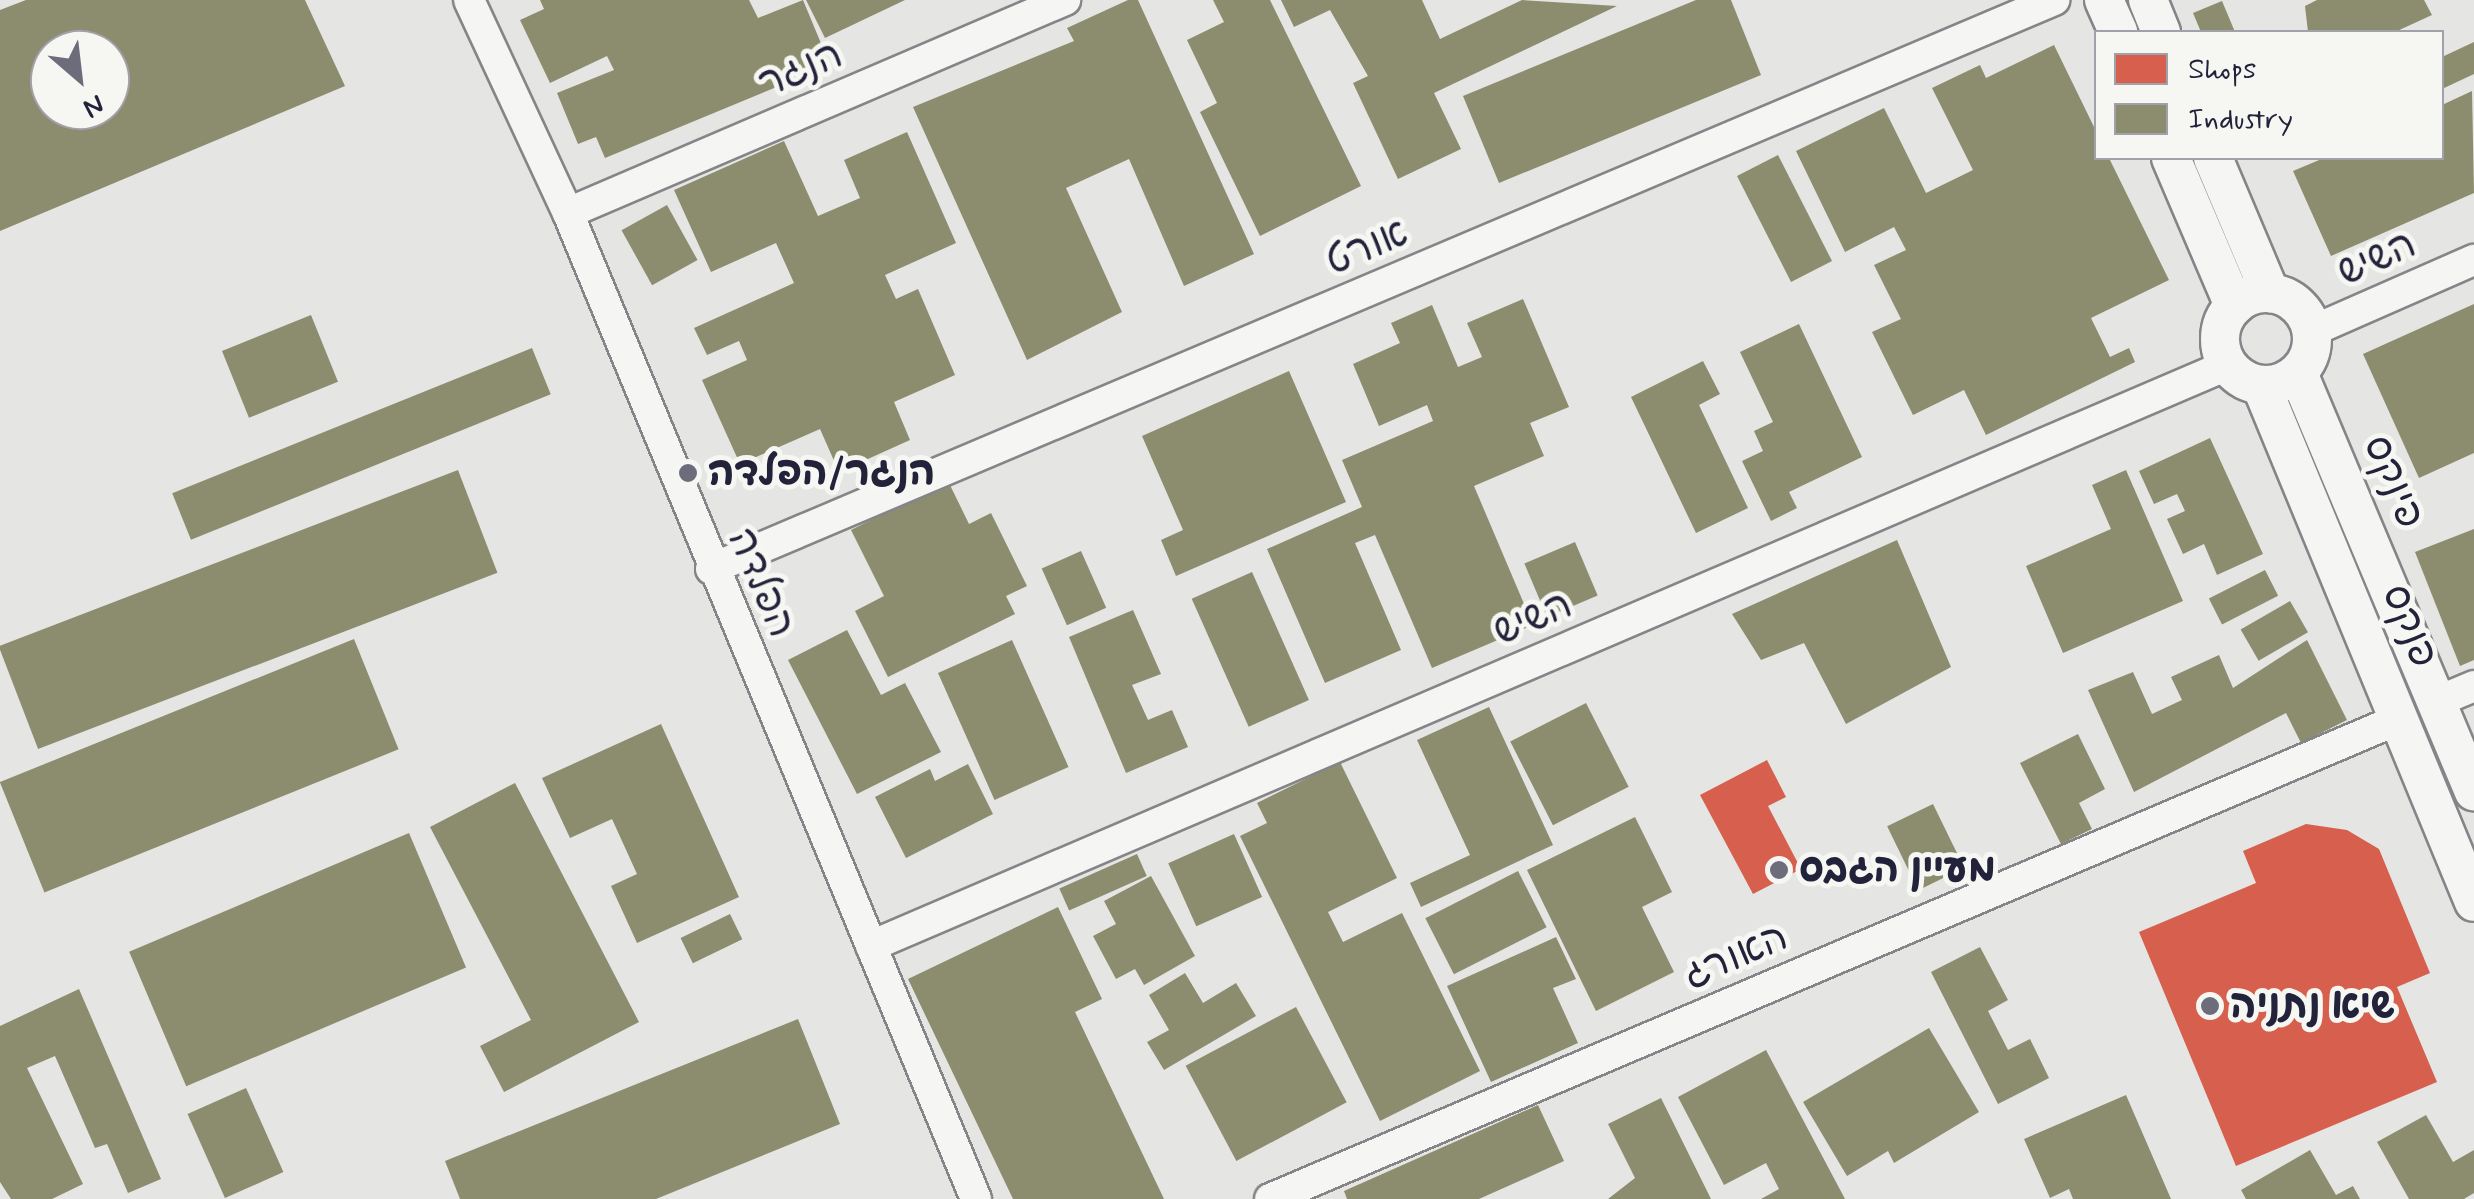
<!DOCTYPE html>
<html>
<head>
<meta charset="utf-8">
<style>
  body { margin:0 }
  #map { position:relative; width:2474px; height:1199px; overflow:hidden; background:#f5f5f3; font-family:Mynerve,"Playpen Sans Hebrew",sans-serif }
  div>[style] { position:absolute }
  .built>* { inset:0; background:#e5e5e4 }
  .shops>* { inset:0; background:#d6604d }
  .industry>* { inset:0; background:#8c8c6e; transform-origin:0 0 }
  .roads { filter:drop-shadow(2px 0 #858589) drop-shadow(-2px 0 #858589) drop-shadow(0 2px #858589) drop-shadow(0 -2px #858589) }
  .minor>* { height:30px; margin:-15px; padding:0 15px; transform-origin:15px; border-radius:15px; background:#f5f5f3 }
  .tertiary>* { height:38px; margin:-19px; padding:0 19px; transform-origin:19px; border-radius:19px; background:#f5f5f3 }
  .tertiary>.ring { margin:-19px; padding:0; box-sizing:content-box; background:none; border:38px solid #f5f5f3; border-radius:50% }
  .dots>* { width:28px; height:28px; translate:-50% -50%; box-sizing:border-box; border:5px solid #f6f6f2; border-radius:50% }
  span { translate:-50% -50%; white-space:nowrap; text-align:center; line-height:1.15; -webkit-text-stroke:10px #f6f6f2; paint-order:stroke }
  .street-label { font-size:40px; color:#22223b }
  .poi-label { font-size:40px; color:#22223b; font-weight:700 }
  .left { translate:0 -50%; text-align:left }
  .legend { position:absolute; left:2094px; top:30px; width:350px; height:130px; box-sizing:border-box; background:#f6f6f2; border:2px solid #a1a1a9; margin:0; padding:12px 18px; list-style:none; font-size:30px; color:#22223b }
  .legend li { display:flex; align-items:center; gap:20px; height:50px }
  .legend b { width:50px; border:2px solid #a1a1a9 }
  .north { position:absolute; left:30px; top:30px; width:100px; height:100px; box-sizing:border-box; background:#f6f6f2; border:2px solid #a1a1a9; border-radius:50%; rotate:152deg; font-size:28px; font-weight:700; line-height:40px; text-align:center; color:#22223b }
  .north::after { content:''; display:block; margin:auto; width:35px; height:45px; background:#6c6c7b; clip-path:polygon(50% 0,100% 100%,50% 72%,0 100%) }
</style>
</head>
<body>
<div id="map">
  <div class="built">
    <i style="clip-path:polygon(evenodd,0 0,2474px 0,2474px 1199px,0 1199px,0 0,2096px 32px,2442px 32px,2442px 158px,2096px 158px,2096px 32px,0 0,50px 50px,110px 50px,110px 110px,50px 110px,50px 50px)"></i>
  </div>
  <div class="shops">
    <i style="clip-path:polygon(1767px 760px,1786px 797px,1768px 806px,1801px 869px,1753px 894px,1700px 795px)"></i>
    <i style="clip-path:polygon(2306px 824px,2347px 830px,2379px 849px,2430px 973px,2397px 987px,2437px 1082px,2236px 1166px,2139px 932px,2256px 883px,2243px 851px)"></i>
  </div>
  <div class="industry">
    <i style="clip-path:polygon(evenodd,26px 0,305px 0,345px 86px,0 231px,0 10px,26px 0,50px 50px,110px 50px,110px 110px,50px 110px,50px 50px)"></i>
    <i style="clip-path:polygon(540px 0,749px 0,758px 18px,803px 0,830px 65px,605px 158px,596px 137px,578px 144px,557px 93px,614px 70px,607px 56px,550px 83px,520px 20px,544px 9px)"></i>
    <i style="clip-path:polygon(806px 0,905px 0,825px 38px)"></i>
    <i style="clip-path:polygon(1128px 0,1138px 0,1254px 254px,1184px 286px,1129px 159px,1066px 188px,1122px 312px,1027px 360px,913px 107px,1074px 41px,1067px 28px)"></i>
    <i style="clip-path:polygon(1213px 0,1270px 0,1361px 186px,1260px 236px,1200px 112px,1217px 103px,1187px 40px,1224px 22px)"></i>
    <i style="clip-path:polygon(1281px 0,1422px 0,1440px 39px,1522px 0,1617px 6px,1434px 93px,1461px 149px,1398px 179px,1353px 83px,1368px 76px,1330px 10px,1294px 27px)"></i>
    <i style="clip-path:polygon(1696px 0,1731px 0,1761px 75px,1499px 183px,1463px 96px)"></i>
    <i style="clip-path:polygon(2317px 0,2424px 0,2432px 15px,2395px 32px,2308px 32px,2305px 6px)"></i>
    <i style="clip-path:polygon(2222px 1px,2235px 32px,2201px 32px,2193px 13px)"></i>
    <i style="clip-path:polygon(2474px 42px,2474px 74px,2442px 89px,2442px 57px)"></i>
    <i style="clip-path:polygon(2054px 45px,2096px 131px,2096px 158px,2109px 158px,2169px 280px,2091px 318px,2110px 357px,2129px 348px,2135px 362px,1986px 435px,1964px 390px,1913px 415px,1872px 332px,1901px 319px,1874px 265px,1906px 250px,1894px 227px,1845px 252px,1796px 151px,1884px 108px,1926px 193px,1973px 170px,1932px 88px,1980px 65px,1986px 78px)"></i>
    <i style="clip-path:polygon(2472px 91px,2474px 193px,2331px 256px,2293px 171px,2324px 158px,2442px 158px,2442px 105px)"></i>
    <i style="clip-path:polygon(907px 132px,956px 243px,885px 275px,896px 299px,918px 289px,955px 375px,894px 402px,910px 440px,839px 472px,820px 429px,740px 464px,702px 380px,747px 360px,739px 341px,707px 355px,694px 328px,794px 283px,776px 243px,711px 272px,674px 190px,784px 141px,818px 216px,860px 198px,844px 160px)"></i>
    <i style="left:1778px;top:155px;width:119px;height:46px;rotate:63deg"></i>
    <i style="left:667px;top:205px;width:63px;height:52px;rotate:61deg"></i>
    <i style="clip-path:polygon(1523px 299px,1569px 407px,1530px 423px,1544px 456px,1474px 486px,1533px 625px,1432px 668px,1375px 535px,1355px 543px,1401px 650px,1325px 683px,1267px 549px,1362px 507px,1342px 460px,1433px 421px,1427px 405px,1379px 426px,1353px 364px,1400px 343px,1391px 323px,1432px 305px,1458px 367px,1482px 357px,1467px 323px)"></i>
    <i style="clip-path:polygon(2474px 304px,2474px 453px,2419px 478px,2363px 354px)"></i>
    <i style="left:311px;top:315px;width:72px;height:96px;rotate:68deg"></i>
    <i style="clip-path:polygon(1799px 324px,1862px 457px,1789px 492px,1797px 508px,1771px 521px,1742px 461px,1763px 451px,1754px 431px,1773px 422px,1740px 352px)"></i>
    <i style="left:532px;top:348px;width:50px;height:388px;rotate:68deg"></i>
    <i style="clip-path:polygon(1703px 361px,1720px 394px,1699px 405px,1748px 508px,1696px 533px,1631px 397px)"></i>
    <i style="clip-path:polygon(1289px 371px,1346px 502px,1176px 576px,1161px 540px,1183px 530px,1142px 436px)"></i>
    <i style="clip-path:polygon(2210px 438px,2263px 554px,2217px 575px,2204px 544px,2183px 554px,2167px 519px,2185px 511px,2177px 494px,2154px 504px,2139px 471px)"></i>
    <i style="left:458px;top:470px;width:110px;height:492px;rotate:69deg"></i>
    <i style="clip-path:polygon(2126px 470px,2183px 601px,2063px 653px,2026px 566px,2111px 529px,2092px 485px)"></i>
    <i style="clip-path:polygon(948px 481px,969px 524px,991px 513px,1027px 586px,1006px 596px,1015px 614px,888px 677px,855px 611px,884px 596px,851px 530px)"></i>
    <i style="clip-path:polygon(2474px 529px,2474px 660px,2460px 666px,2415px 552px)"></i>
    <i style="clip-path:polygon(1897px 540px,1951px 667px,1846px 724px,1804px 643px,1761px 660px,1732px 614px)"></i>
    <i style="left:1575px;top:542px;width:58px;height:55px;rotate:67deg"></i>
    <i style="left:1081px;top:551px;width:62px;height:43px;rotate:66deg"></i>
    <i style="left:2265px;top:570px;width:29px;height:63px;rotate:63deg"></i>
    <i style="left:1252px;top:572px;width:140px;height:66px;rotate:66deg"></i>
    <i style="left:2290px;top:601px;width:36px;height:57px;rotate:60deg"></i>
    <i style="clip-path:polygon(1133px 610px,1161px 674px,1132px 685px,1148px 720px,1172px 710px,1188px 747px,1126px 773px,1069px 637px)"></i>
    <i style="clip-path:polygon(847px 630px,881px 695px,905px 683px,941px 752px,857px 794px,788px 660px)"></i>
    <i style="left:354px;top:639px;width:119px;height:382px;rotate:68deg"></i>
    <i style="left:1012px;top:640px;width:139px;height:81px;rotate:66deg"></i>
    <i style="clip-path:polygon(2307px 640px,2347px 720px,2301px 743px,2286px 713px,2134px 792px,2088px 690px,2133px 672px,2152px 714px,2182px 700px,2171px 677px,2219px 655px,2233px 688px)"></i>
    <i style="left:1586px;top:703px;width:94px;height:85px;rotate:63deg"></i>
    <i style="clip-path:polygon(1489px 707px,1553px 845px,1421px 907px,1410px 883px,1470px 855px,1417px 740px)"></i>
    <i style="clip-path:polygon(661px 724px,739px 897px,637px 943px,611px 886px,637px 874px,612px 819px,570px 838px,542px 778px)"></i>
    <i style="clip-path:polygon(2078px 734px,2105px 789px,2079px 803px,2092px 829px,2061px 844px,2020px 763px)"></i>
    <i style="clip-path:polygon(1340px 762px,1397px 878px,1328px 912px,1343px 942px,1402px 913px,1480px 1071px,1380px 1121px,1240px 836px,1267px 823px,1257px 803px)"></i>
    <i style="clip-path:polygon(968px 764px,993px 814px,906px 858px,875px 797px,930px 769px,935px 781px)"></i>
    <i style="clip-path:polygon(515px 783px,639px 1022px,504px 1092px,480px 1046px,531px 1020px,430px 827px)"></i>
    <i style="left:1933px;top:804px;width:71px;height:51px;rotate:64deg"></i>
    <i style="clip-path:polygon(1635px 817px,1672px 892px,1642px 907px,1674px 972px,1596px 1011px,1527px 870px)"></i>
    <i style="left:409px;top:833px;width:146px;height:304px;rotate:67deg"></i>
    <i style="left:1234px;top:834px;width:69px;height:72px;rotate:66deg"></i>
    <i style="left:1137px;top:854px;width:24px;height:85px;rotate:66deg"></i>
    <i style="left:1518px;top:871px;width:63px;height:104px;rotate:63deg"></i>
    <i style="clip-path:polygon(1151px 876px,1195px 956px,1144px 985px,1135px 969px,1116px 979px,1093px 936px,1116px 924px,1104px 901px)"></i>
    <i style="clip-path:polygon(1058px 907px,1102px 999px,1075px 1012px,1164px 1199px,1013px 1199px,908px 979px)"></i>
    <i style="left:730px;top:914px;width:28px;height:55px;rotate:64deg"></i>
    <i style="clip-path:polygon(1556px 937px,1576px 979px,1553px 988px,1578px 1043px,1491px 1082px,1447px 986px)"></i>
    <i style="clip-path:polygon(1980px 947px,2008px 1000px,1988px 1011px,2008px 1050px,2030px 1039px,2049px 1078px,1998px 1104px,1931px 972px)"></i>
    <i style="clip-path:polygon(1185px 973px,1203px 1003px,1236px 983px,1256px 1016px,1164px 1070px,1147px 1042px,1169px 1030px,1149px 995px)"></i>
    <i style="clip-path:polygon(79px 989px,161px 1179px,128px 1193px,107px 1144px,95px 1148px,55px 1056px,27px 1068px,83px 1184px,52px 1199px,11px 1199px,0 1182px,0 1026px)"></i>
    <i style="left:1296px;top:1007px;width:108px;height:125px;rotate:62deg"></i>
    <i style="clip-path:polygon(798px 1019px,840px 1124px,656px 1199px,460px 1199px,445px 1161px)"></i>
    <i style="clip-path:polygon(1929px 1028px,1979px 1112px,1894px 1163px,1888px 1151px,1847px 1176px,1803px 1102px)"></i>
    <i style="clip-path:polygon(1766px 1050px,1845px 1199px,1761px 1199px,1779px 1189px,1766px 1163px,1724px 1185px,1678px 1097px)"></i>
    <i style="left:246px;top:1088px;width:92px;height:64px;rotate:66deg"></i>
    <i style="clip-path:polygon(2126px 1095px,2171px 1199px,2073px 1199px,2069px 1189px,2050px 1198px,2024px 1139px)"></i>
    <i style="clip-path:polygon(1661px 1098px,1711px 1199px,1608px 1199px,1635px 1178px,1608px 1124px)"></i>
    <i style="clip-path:polygon(1538px 1105px,1564px 1161px,1479px 1199px,1347px 1199px,1344px 1191px)"></i>
    <i style="clip-path:polygon(2426px 1115px,2453px 1162px,2474px 1150px,2474px 1193px,2464px 1199px,2409px 1199px,2377px 1142px)"></i>
    <i style="clip-path:polygon(2310px 1150px,2336px 1195px,2353px 1186px,2360px 1199px,2246px 1199px,2241px 1190px)"></i>
  </div>
  <div class="roads">
    <div class="minor">
      <i style="left:469px;top:0;width:235px;rotate:65.1deg"></i>
      <i style="left:568px;top:213px;width:1067px;rotate:67.52deg"></i>
      <i style="left:568px;top:213px;width:541px;rotate:-23.2deg"></i>
      <i style="left:2312px;top:331px;width:177px;rotate:-23.7deg"></i>
      <i style="left:711px;top:569px;width:1459px;rotate:-22.96deg"></i>
      <i style="left:2436px;top:702px;width:41px;rotate:-22.8deg"></i>
      <i style="left:871px;top:946px;width:1475px;rotate:-23.19deg"></i>
      <i style="left:1270px;top:1199px;width:1227px;rotate:-23.03deg"></i>
    </div>
    <div class="tertiary">
      <i style="left:2104px;top:0;width:35px;rotate:66deg"></i>
      <i style="left:2148px;top:0;width:35px;rotate:68deg"></i>
      <i style="left:2171px;top:158px;width:161px;rotate:66.9deg"></i>
      <i style="left:2213px;top:158px;width:147px;rotate:67.1deg"></i>
      <i class="ring" style="left:2220px;top:293px;width:54px;height:54px"></i>
      <i style="left:2298px;top:373px;width:454px;rotate:67.2deg"></i>
      <i style="left:2261px;top:385px;width:559px;rotate:67.61deg"></i>
    </div>
  </div>
  <div class="dots">
    <i style="left:688px;top:473px;background:#6c6c7b"></i>
    <i style="left:1779px;top:870px;background:#6c6c7b"></i>
    <i style="left:2210px;top:1006px;background:#6c6c7b"></i>
  </div>
  <div class="street-label">
    <span style="left:801px;top:70px;rotate:-23deg">הנגר</span>
    <span style="left:1367px;top:248px;rotate:-23deg">אורט</span>
    <span style="left:2377px;top:259px;rotate:-24deg">השיש</span>
    <span style="left:2393px;top:482px;rotate:67deg">פינקס</span>
    <span style="left:761px;top:583px;rotate:67deg">הפלדה</span>
    <span style="left:1533px;top:619px;rotate:-23deg">השיש</span>
    <span style="left:2409px;top:626px;rotate:68deg">פנקס</span>
    <span style="left:1736px;top:957px;rotate:-23deg">האורג</span>
  </div>
  <div class="poi-label">
    <span class="left" style="left:708px;top:473px">הנגר/הפלדה</span>
    <span class="left" style="left:1799px;top:870px">מעיין הגבס</span>
    <span class="left" style="left:2230px;top:1006px">שיא נתניה</span>
  </div>
  <ul class="legend">
  <li><b style="height:28px;background:#d6604d"></b>Shops</li>
  <li><b style="height:28px;background:#8c8c6e"></b>Industry</li>
  </ul>
  <div class="north">N</div>
</div>
</body>
</html>
